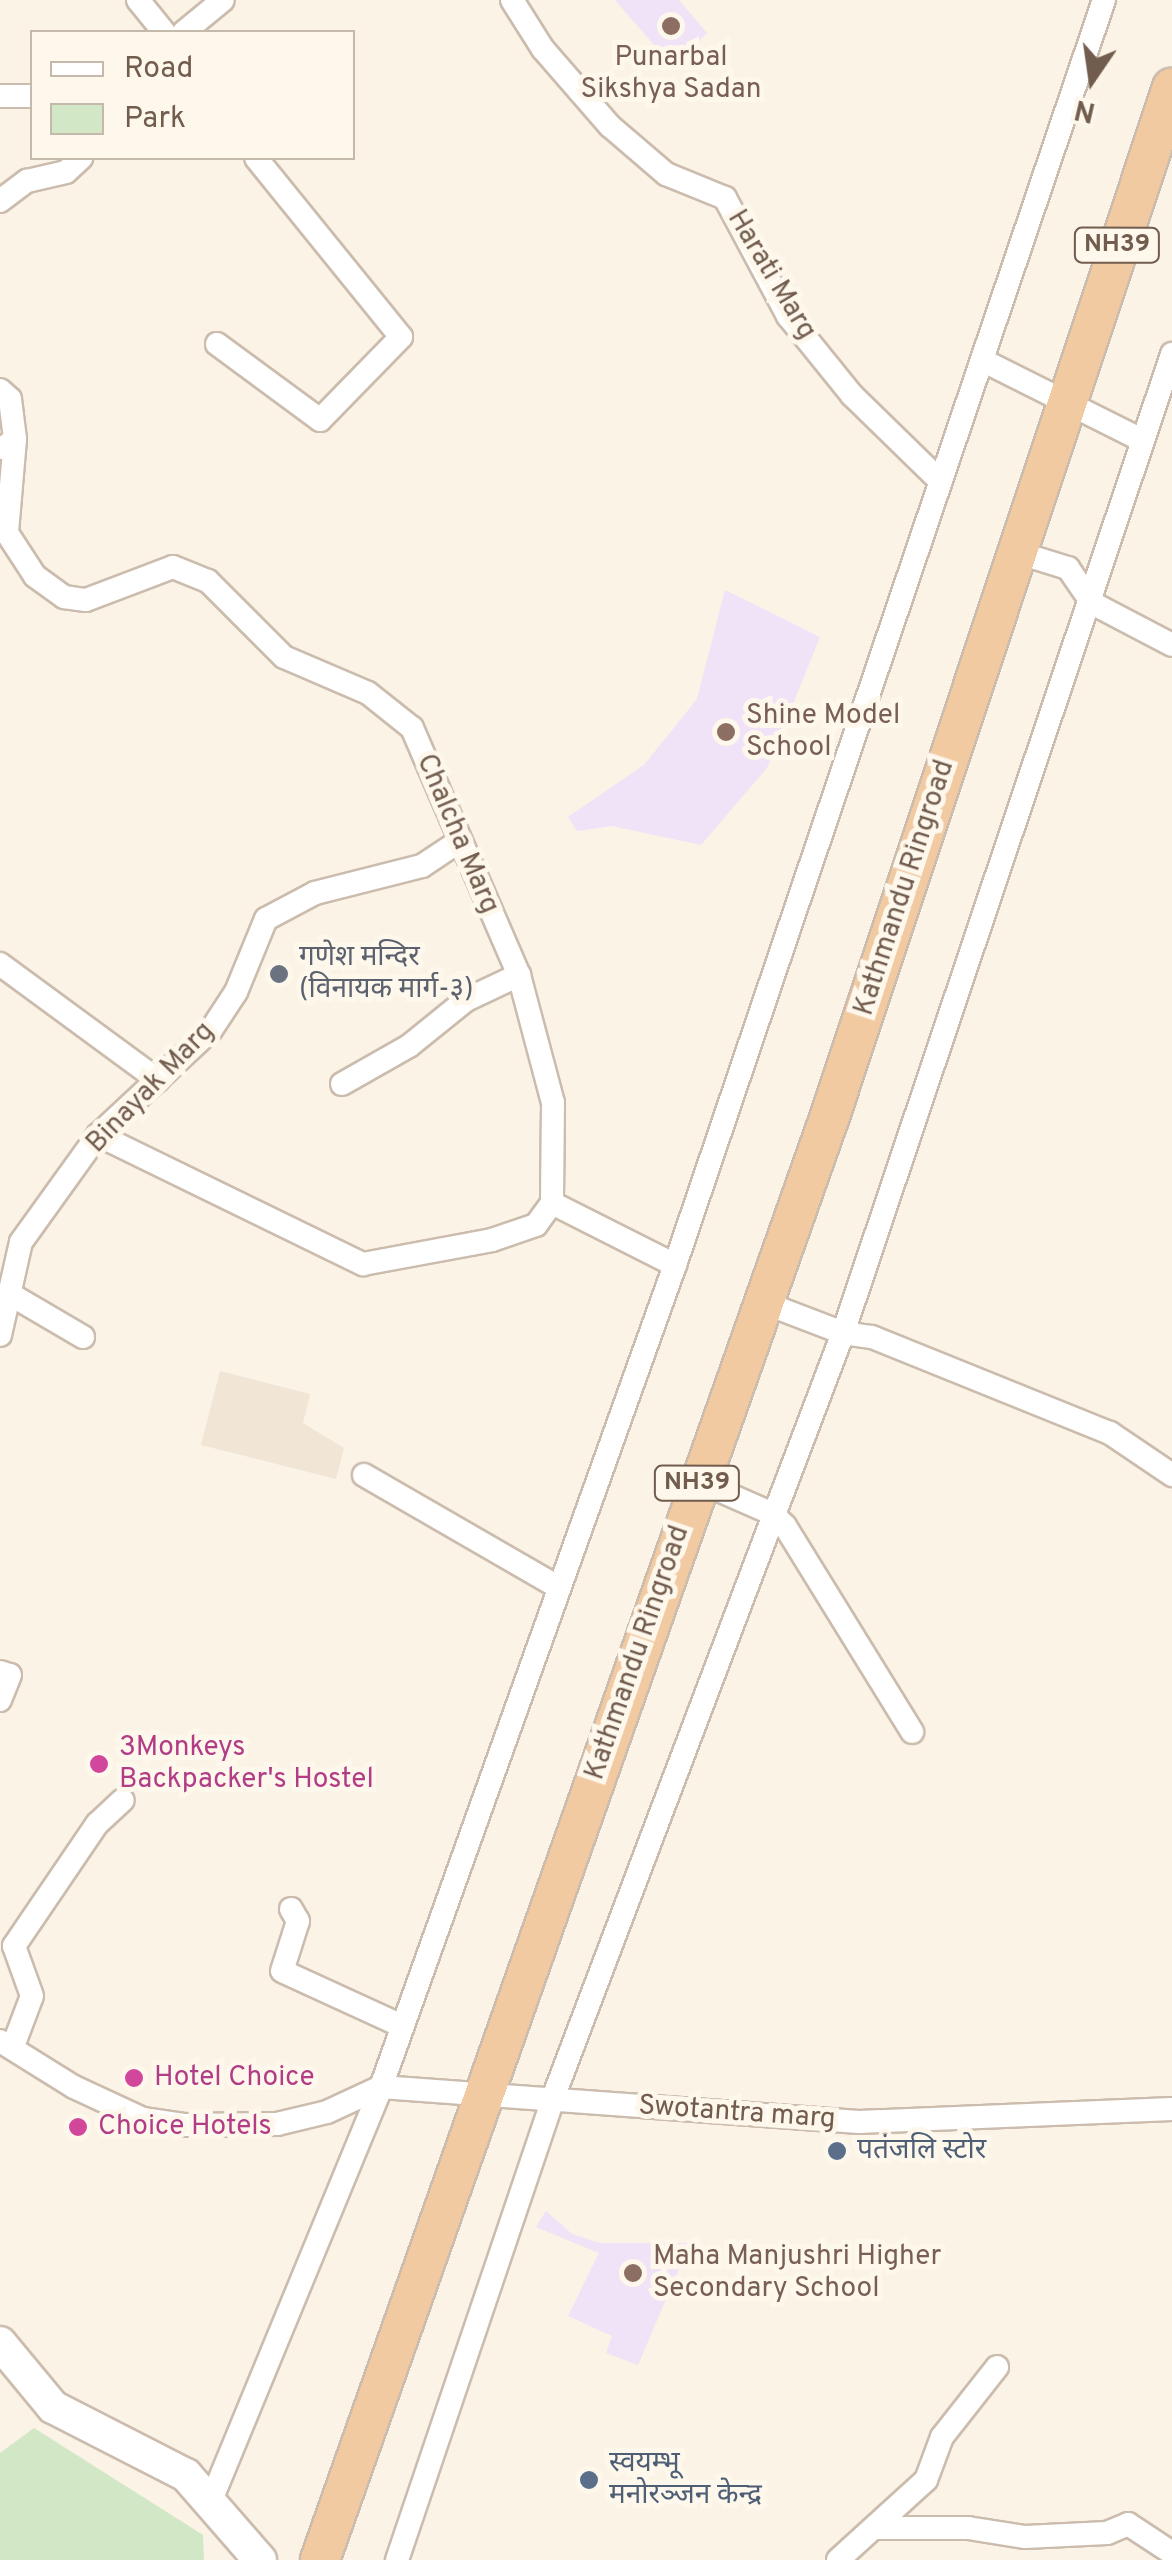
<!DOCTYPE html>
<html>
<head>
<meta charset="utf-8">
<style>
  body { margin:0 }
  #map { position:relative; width:1172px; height:2560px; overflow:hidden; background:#faf3e6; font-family:Overpass,"Noto Sans Devanagari",sans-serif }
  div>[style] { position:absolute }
  .residential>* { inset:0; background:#f1e6d5 }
  .education>* { inset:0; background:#f0e2f7 }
  .green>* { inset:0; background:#d1e7c5 }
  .roads { filter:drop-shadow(2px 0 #cbbcad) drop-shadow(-2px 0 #cbbcad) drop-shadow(0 2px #cbbcad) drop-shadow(0 -2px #cbbcad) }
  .minor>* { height:22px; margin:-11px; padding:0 11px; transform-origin:11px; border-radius:11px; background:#fff }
  .secondary>* { height:32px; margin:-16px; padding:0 16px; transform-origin:16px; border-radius:16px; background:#fff }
  .trunk>* { height:38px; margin:-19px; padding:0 19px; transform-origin:19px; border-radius:19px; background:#f2caa2 }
  .dots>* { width:28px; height:28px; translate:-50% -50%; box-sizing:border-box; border:5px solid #fdf7ec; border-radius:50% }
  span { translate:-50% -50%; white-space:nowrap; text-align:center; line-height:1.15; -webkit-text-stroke:10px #fdf7ec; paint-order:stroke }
  .shield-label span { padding:2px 8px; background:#fdf7ec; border:2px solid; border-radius:8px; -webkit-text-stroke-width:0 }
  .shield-label { font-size:25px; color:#715c4d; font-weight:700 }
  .education-label { font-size:28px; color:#785e54 }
  .left { translate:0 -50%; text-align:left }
  .street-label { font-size:28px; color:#715c4d }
  .worship-label { font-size:28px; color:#5b616d }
  .hotel-label { font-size:28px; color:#b23c85 }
  .service-label { font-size:28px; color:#4e5e75 }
  .legend { position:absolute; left:30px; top:30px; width:325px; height:130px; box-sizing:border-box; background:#fdf7ec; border:2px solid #c5b9ac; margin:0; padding:12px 18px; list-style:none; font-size:30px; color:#715c4d }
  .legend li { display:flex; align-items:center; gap:20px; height:50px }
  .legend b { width:50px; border:2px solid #c5b9ac }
  .north { position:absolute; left:1042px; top:30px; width:100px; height:100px; -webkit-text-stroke:8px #fdf7ec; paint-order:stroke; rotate:193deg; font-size:28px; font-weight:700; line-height:40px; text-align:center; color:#715c4d }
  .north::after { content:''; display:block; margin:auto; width:35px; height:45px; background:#715c4d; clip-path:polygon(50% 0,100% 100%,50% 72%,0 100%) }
</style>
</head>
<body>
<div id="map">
  <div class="residential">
    <i style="clip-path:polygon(220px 1371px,310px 1394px,303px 1423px,344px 1448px,336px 1479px,201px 1445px)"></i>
  </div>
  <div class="education">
    <i style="clip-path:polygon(615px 0,679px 0,707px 33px,676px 63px,668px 61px)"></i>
    <i style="clip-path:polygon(725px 590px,820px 637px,767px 768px,701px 845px,612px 826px,577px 831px,568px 817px,644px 765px,697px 699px)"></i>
    <i style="clip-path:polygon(546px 2211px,572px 2234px,600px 2243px,690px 2243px,638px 2365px,606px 2353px,612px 2336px,568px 2316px,599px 2253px,536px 2227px)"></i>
  </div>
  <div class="green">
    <i style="clip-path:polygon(34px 2428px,203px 2535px,204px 2560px,0 2560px,0 2453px)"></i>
  </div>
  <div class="roads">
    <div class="minor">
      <i style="left:138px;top:0;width:41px;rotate:50.9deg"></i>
      <i style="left:512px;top:0;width:58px;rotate:57.7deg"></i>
      <i style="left:543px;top:49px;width:102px;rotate:49deg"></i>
      <i style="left:610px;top:126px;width:74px;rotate:40.6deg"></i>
      <i style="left:666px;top:174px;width:64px;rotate:22.1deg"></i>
      <i style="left:725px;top:198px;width:134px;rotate:61.9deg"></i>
      <i style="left:788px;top:316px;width:102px;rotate:51deg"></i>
      <i style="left:852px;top:395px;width:123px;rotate:44.3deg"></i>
      <i style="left:184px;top:32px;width:50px;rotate:-39.4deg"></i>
      <i style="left:0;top:96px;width:32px"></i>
      <i style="left:0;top:201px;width:34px;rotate:-37deg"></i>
      <i style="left:27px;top:181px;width:40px;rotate:-13deg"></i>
      <i style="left:66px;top:172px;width:21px;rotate:-43deg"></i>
      <i style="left:217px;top:344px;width:128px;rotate:36.4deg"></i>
      <i style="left:320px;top:420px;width:116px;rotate:-45.7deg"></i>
      <i style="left:401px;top:337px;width:230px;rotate:-129deg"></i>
      <i style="left:982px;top:360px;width:179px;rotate:26.6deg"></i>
      <i style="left:0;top:390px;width:13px;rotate:42deg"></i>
      <i style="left:10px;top:399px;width:40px;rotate:82.9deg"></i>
      <i style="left:15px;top:439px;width:15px;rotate:143deg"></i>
      <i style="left:15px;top:439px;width:94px;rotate:94.9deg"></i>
      <i style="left:7px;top:533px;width:51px;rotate:56.9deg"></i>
      <i style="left:35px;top:576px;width:36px;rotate:36deg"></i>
      <i style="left:64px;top:597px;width:22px;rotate:8deg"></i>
      <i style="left:86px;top:600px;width:93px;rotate:-20.8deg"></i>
      <i style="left:173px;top:567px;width:38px;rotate:22deg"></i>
      <i style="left:208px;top:581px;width:107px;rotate:45deg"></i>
      <i style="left:284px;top:657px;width:91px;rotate:23.2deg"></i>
      <i style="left:368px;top:693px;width:56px;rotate:38.5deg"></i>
      <i style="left:412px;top:728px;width:269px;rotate:66.6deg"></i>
      <i style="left:519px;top:975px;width:132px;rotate:75.1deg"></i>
      <i style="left:553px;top:1103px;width:100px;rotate:90.6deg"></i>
      <i style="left:552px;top:1203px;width:138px;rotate:26.8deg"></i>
      <i style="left:1013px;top:551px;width:58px;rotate:17.2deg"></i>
      <i style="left:1068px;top:568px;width:42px;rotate:55.6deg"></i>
      <i style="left:1092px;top:603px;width:90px;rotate:27.7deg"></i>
      <i style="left:0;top:964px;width:196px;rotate:36.3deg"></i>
      <i style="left:342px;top:1084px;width:77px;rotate:-29.6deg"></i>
      <i style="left:409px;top:1046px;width:73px;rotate:-38.9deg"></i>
      <i style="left:466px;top:1000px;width:59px;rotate:-25.3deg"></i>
      <i style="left:98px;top:1135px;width:295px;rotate:26deg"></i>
      <i style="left:363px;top:1264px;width:131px;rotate:-10.5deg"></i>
      <i style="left:492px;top:1240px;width:46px;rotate:-18.8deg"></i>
      <i style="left:536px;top:1225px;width:27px;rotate:-54deg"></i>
      <i style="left:8px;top:1293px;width:87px;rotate:30.4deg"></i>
      <i style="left:762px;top:1302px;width:87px;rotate:20.9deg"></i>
      <i style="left:843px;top:1333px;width:29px;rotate:8deg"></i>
      <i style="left:872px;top:1337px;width:257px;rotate:22deg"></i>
      <i style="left:1110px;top:1433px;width:75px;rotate:34.1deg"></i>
      <i style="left:0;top:1335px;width:95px;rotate:-77.3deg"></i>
      <i style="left:21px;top:1242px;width:132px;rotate:-54.3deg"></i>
      <i style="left:98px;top:1135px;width:154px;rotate:-42.9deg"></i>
      <i style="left:211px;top:1030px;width:45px;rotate:-56.7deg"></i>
      <i style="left:236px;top:992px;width:79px;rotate:-67.7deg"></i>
      <i style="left:266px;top:919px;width:55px;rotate:-28deg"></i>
      <i style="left:315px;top:893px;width:110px;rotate:-14.2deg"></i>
      <i style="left:422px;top:866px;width:43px;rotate:-33.7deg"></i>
      <i style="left:364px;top:1475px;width:222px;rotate:30deg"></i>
      <i style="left:698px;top:1481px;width:82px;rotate:23.7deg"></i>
      <i style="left:773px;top:1514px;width:17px;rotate:45deg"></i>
      <i style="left:785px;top:1526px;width:242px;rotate:58.3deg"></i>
      <i style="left:0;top:1672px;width:10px;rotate:17deg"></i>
      <i style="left:10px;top:1675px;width:27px;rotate:112deg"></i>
      <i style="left:291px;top:1909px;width:14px;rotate:60deg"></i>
      <i style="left:298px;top:1921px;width:52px;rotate:107.7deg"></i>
      <i style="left:282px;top:1971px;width:132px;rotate:24.6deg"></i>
      <i style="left:0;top:2041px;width:87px;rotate:31.9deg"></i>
      <i style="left:74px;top:2087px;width:76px;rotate:24.9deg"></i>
      <i style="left:143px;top:2119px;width:41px;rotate:8.3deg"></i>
      <i style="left:184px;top:2125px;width:93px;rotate:-0.6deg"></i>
      <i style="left:277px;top:2124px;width:51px;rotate:-13.5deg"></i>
      <i style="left:327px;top:2112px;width:60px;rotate:-24.8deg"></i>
      <i style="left:381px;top:2087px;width:479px;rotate:4.2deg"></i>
      <i style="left:859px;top:2122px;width:313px;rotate:-2.4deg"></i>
      <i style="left:13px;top:2046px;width:53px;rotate:-69.2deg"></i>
      <i style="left:32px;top:1996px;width:53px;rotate:-109.8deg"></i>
      <i style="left:14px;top:1946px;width:148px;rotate:-55.8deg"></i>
      <i style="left:97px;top:1824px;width:35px;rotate:-43deg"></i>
      <i style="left:212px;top:2498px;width:444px;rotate:-67.6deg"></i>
      <i style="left:381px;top:2087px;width:873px;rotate:-70.32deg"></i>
      <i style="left:675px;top:1265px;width:1336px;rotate:-71.27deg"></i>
      <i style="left:876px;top:2528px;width:92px"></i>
      <i style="left:968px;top:2528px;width:58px;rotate:9deg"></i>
      <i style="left:1025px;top:2537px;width:82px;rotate:-2.8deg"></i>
      <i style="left:1107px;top:2533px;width:23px;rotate:-23deg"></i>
      <i style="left:1128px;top:2524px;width:53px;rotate:33.4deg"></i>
      <i style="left:397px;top:2560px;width:488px;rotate:-71.3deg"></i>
      <i style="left:553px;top:2098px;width:818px;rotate:-69.24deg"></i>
      <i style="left:843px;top:1333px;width:1033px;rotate:-71.42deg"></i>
      <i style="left:838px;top:2560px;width:119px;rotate:-42.3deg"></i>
      <i style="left:926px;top:2480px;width:46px;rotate:-69.6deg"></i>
      <i style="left:942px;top:2437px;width:89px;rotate:-51.8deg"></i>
    </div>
    <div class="secondary">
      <i style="left:0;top:2343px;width:83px;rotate:50.4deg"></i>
      <i style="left:53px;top:2407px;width:149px;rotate:27.1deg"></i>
      <i style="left:186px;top:2475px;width:113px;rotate:49deg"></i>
    </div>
    <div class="trunk">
      <i style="left:320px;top:2560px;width:1528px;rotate:-70.55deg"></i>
      <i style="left:829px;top:1119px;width:1087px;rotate:-71.6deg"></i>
    </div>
  </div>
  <div class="dots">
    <i style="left:671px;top:26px;background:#8d6e63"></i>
    <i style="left:726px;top:732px;background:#8d6e63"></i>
    <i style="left:279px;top:974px;background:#6b7280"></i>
    <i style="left:99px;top:1764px;background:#d1479c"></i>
    <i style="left:134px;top:2078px;background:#d1479c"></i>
    <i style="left:78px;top:2127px;background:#d1479c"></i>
    <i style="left:837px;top:2151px;background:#5c6f8a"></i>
    <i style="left:633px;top:2273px;background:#8d6e63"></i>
    <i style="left:589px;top:2480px;background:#5c6f8a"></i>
  </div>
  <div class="shield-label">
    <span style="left:1117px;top:245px">NH39</span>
    <span style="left:697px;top:1483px">NH39</span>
  </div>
  <div class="education-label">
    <span style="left:671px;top:74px">Punarbal<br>Sikshya Sadan</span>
    <span class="left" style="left:746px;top:732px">Shine Model<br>School</span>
    <span class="left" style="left:653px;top:2273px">Maha Manjushri Higher<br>Secondary School</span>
  </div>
  <div class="street-label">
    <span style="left:771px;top:275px;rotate:59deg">Harati Marg</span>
    <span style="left:457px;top:834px;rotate:67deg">Chalcha Marg</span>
    <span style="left:905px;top:888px;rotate:-72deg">Kathmandu Ringroad</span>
    <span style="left:151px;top:1088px;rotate:-46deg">Binayak Marg</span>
    <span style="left:638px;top:1653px;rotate:-71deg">Kathmandu Ringroad</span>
    <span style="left:737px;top:2113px;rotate:4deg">Swotantra marg</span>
  </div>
  <div class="worship-label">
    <span class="left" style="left:299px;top:974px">गणेश मन्दिर<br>(विनायक मार्ग-३)</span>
  </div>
  <div class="hotel-label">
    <span class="left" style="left:119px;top:1764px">3Monkeys<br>Backpacker's Hostel</span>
    <span class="left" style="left:154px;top:2078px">Hotel Choice</span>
    <span class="left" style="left:98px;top:2127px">Choice Hotels</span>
  </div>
  <div class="service-label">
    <span class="left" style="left:857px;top:2151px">पतंजलि स्टोर</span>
    <span class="left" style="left:609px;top:2480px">स्वयम्भू<br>मनोरञ्जन केन्द्र</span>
  </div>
  <ul class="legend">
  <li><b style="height:12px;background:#fff"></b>Road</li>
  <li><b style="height:28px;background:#d1e7c5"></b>Park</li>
  </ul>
  <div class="north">N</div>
</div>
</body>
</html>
